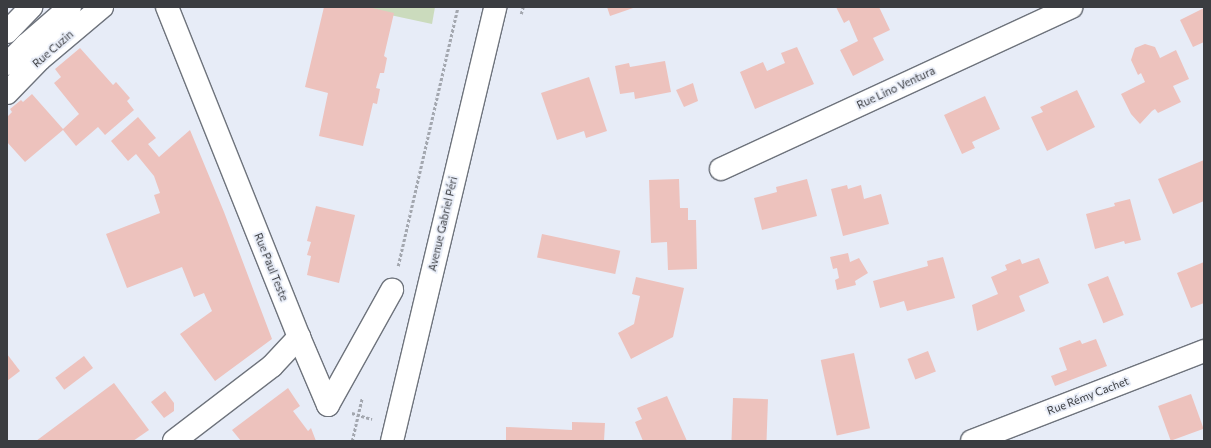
<!DOCTYPE html>
<html>
<head>
<meta charset="utf-8">
<style>
  body { margin:0 }
  #map { position:relative; width:1211px; height:448px; overflow:hidden; background:#e7ecf7; font-family:Commissioner,sans-serif }
  div>[style] { position:absolute }
  .green>* { inset:0; background:#cbdbbd }
  .building>* { inset:0; background:#edc2bd; transform-origin:0 0 }
  .path>* { height:2.5px; margin-top:-1.25px; transform-origin:0; background:repeating-linear-gradient(90deg,#a3a7af 0 3px,transparent 0 5px) }
  .roads { filter:drop-shadow(1px 0 #6e737c) drop-shadow(-1px 0 #6e737c) drop-shadow(0 1px #6e737c) drop-shadow(0 -1px #6e737c) }
  .minor>* { height:22px; margin:-11px; padding:0 11px; transform-origin:11px; border-radius:11px; background:#fff }
  .major>* { height:22px; margin:-11px; padding:0 11px; transform-origin:11px; border-radius:11px; background:#fff }
  span { translate:-50% -50%; white-space:nowrap; text-align:center; line-height:1.15; -webkit-text-stroke:3.5px #e7ecf7; paint-order:stroke }
  .street-label { font-size:11px; color:#3b3d41 }
  .frame { position:absolute; inset:0; border:8px solid #3b3d41; pointer-events:none }
</style>
</head>
<body>
<div id="map">
  <div class="green">
    <i style="clip-path:polygon(353px 7px,435px 7px,432px 24px)"></i>
  </div>
  <div class="building">
    <i style="clip-path:polygon(324px 7px,368px 7px,394px 13px,384px 56px,387px 58px,384px 73px,380px 73px,376px 88px,380px 89px,377px 104px,373px 103px,363px 146px,319px 136px,328px 93px,305px 87px)"></i>
    <i style="clip-path:polygon(607px 7px,636px 7px,610px 16px)"></i>
    <i style="clip-path:polygon(836px 7px,879px 7px,890px 30px,873px 38px,884px 60px,853px 76px,840px 50px,858px 41px,849px 20px,844px 23px)"></i>
    <i style="clip-path:polygon(1204px 8px,1204px 42px,1193px 47px,1180px 20px)"></i>
    <i style="clip-path:polygon(1145px 44px,1155px 47px,1160px 58px,1176px 50px,1189px 79px,1173px 86px,1181px 102px,1158px 113px,1155px 109px,1152px 111px,1140px 124px,1131px 114px,1121px 94px,1145px 82px,1141px 73px,1138px 75px,1131px 60px,1135px 48px)"></i>
    <i style="clip-path:polygon(797px 47px,814px 84px,755px 109px,740px 72px,763px 62px,767px 71px,785px 63px,781px 53px)"></i>
    <i style="clip-path:polygon(80px 48px,113px 85px,116px 82px,130px 98px,127px 101px,134px 110px,105px 135px,98px 127px,76px 146px,63px 130px,25px 162px,7px 142px,7px 117px,12px 112px,10px 109px,21px 100px,23px 102px,32px 94px,63px 129px,79px 114px,54px 83px,61px 77px,55px 69px)"></i>
    <i style="clip-path:polygon(665px 61px,671px 92px,635px 99px,634px 92px,620px 94px,615px 66px,629px 63px,630px 67px)"></i>
    <i style="clip-path:polygon(589px 77px,607px 131px,586px 138px,584px 131px,557px 140px,541px 93px)"></i>
    <i style="clip-path:polygon(693px 83px,698px 101px,684px 107px,676px 90px)"></i>
    <i style="clip-path:polygon(1077px 90px,1095px 127px,1047px 151px,1031px 117px,1043px 112px,1040px 107px)"></i>
    <i style="clip-path:polygon(985px 96px,1000px 129px,972px 142px,975px 148px,962px 154px,944px 115px)"></i>
    <i style="clip-path:polygon(138px 117px,156px 138px,148px 144px,159px 157px,190px 130px,224px 212px,272px 339px,215px 381px,180px 334px,212px 311px,204px 293px,194px 297px,182px 267px,127px 288px,106px 234px,160px 213px,154px 195px,160px 193px,154px 176px,136px 154px,128px 161px,111px 141px)"></i>
    <i style="clip-path:polygon(1204px 160px,1204px 201px,1173px 214px,1158px 179px)"></i>
    <i style="clip-path:polygon(679px 179px,680px 208px,688px 208px,688px 220px,696px 220px,697px 269px,668px 270px,667px 242px,651px 243px,649px 180px)"></i>
    <i style="clip-path:polygon(807px 179px,817px 216px,762px 230px,754px 198px,777px 192px,776px 187px)"></i>
    <i style="clip-path:polygon(847px 185px,848px 189px,861px 185px,864px 199px,881px 194px,889px 224px,843px 236px,831px 189px)"></i>
    <i style="clip-path:polygon(1130px 199px,1141px 240px,1125px 244px,1124px 241px,1095px 249px,1086px 214px,1115px 206px,1114px 203px)"></i>
    <i style="clip-path:polygon(316px 206px,355px 215px,339px 283px,307px 275px,311px 256px,307px 255px,311px 242px,307px 241px)"></i>
    <i style="left:542px;top:234px;width:80px;height:24px;rotate:12deg"></i>
    <i style="clip-path:polygon(848px 253px,850px 262px,859px 258px,868px 273px,855px 281px,856px 285px,837px 290px,835px 280px,839px 278px,837px 268px,833px 269px,830px 257px)"></i>
    <i style="clip-path:polygon(943px 257px,955px 298px,907px 311px,904px 301px,880px 308px,873px 281px,928px 266px,927px 261px)"></i>
    <i style="clip-path:polygon(1039px 258px,1049px 283px,1019px 296px,1025px 311px,977px 331px,972px 305px,998px 294px,991px 277px,1007px 270px,1005px 265px,1020px 259px,1022px 264px)"></i>
    <i style="clip-path:polygon(1204px 262px,1204px 303px,1191px 308px,1177px 273px)"></i>
    <i style="left:1108px;top:276px;width:42px;height:22px;rotate:68deg"></i>
    <i style="clip-path:polygon(636px 277px,684px 288px,673px 337px,631px 359px,618px 333px,634px 324px,640px 296px,632px 294px)"></i>
    <i style="clip-path:polygon(1096px 339px,1107px 366px,1055px 386px,1051px 376px,1067px 370px,1059px 348px,1080px 340px,1082px 344px)"></i>
    <i style="left:928px;top:351px;width:22px;height:22px;rotate:69deg"></i>
    <i style="left:854px;top:353px;width:77px;height:34px;rotate:78deg"></i>
    <i style="clip-path:polygon(7px 354px,20px 371px,7px 381px)"></i>
    <i style="left:84px;top:356px;width:15px;height:36px;rotate:53deg"></i>
    <i style="clip-path:polygon(114px 383px,149px 430px,133px 441px,36px 441px)"></i>
    <i style="clip-path:polygon(288px 388px,300px 406px,293px 411px,308px 431px,311px 428px,316px 441px,241px 441px,232px 430px)"></i>
    <i style="clip-path:polygon(165px 391px,174px 403px,174px 411px,164px 418px,151px 402px)"></i>
    <i style="left:1191px;top:394px;width:37px;height:35px;rotate:70deg"></i>
    <i style="clip-path:polygon(667px 396px,687px 441px,643px 441px,635px 422px,642px 419px,637px 408px)"></i>
    <i style="left:733px;top:398px;width:35px;height:43px;rotate:2deg"></i>
    <i style="clip-path:polygon(572px 422px,605px 423px,604px 441px,506px 441px,506px 427px,572px 430px)"></i>
  </div>
  <div class="path">
    <i style="left:521px;top:14px;width:7px;rotate:-74deg"></i>
    <i style="left:398px;top:266px;width:266px;rotate:-77deg"></i>
    <i style="left:352px;top:413px;width:21px;rotate:17deg"></i>
    <i style="left:352px;top:441px;width:44px;rotate:-76.9deg"></i>
  </div>
  <div class="roads">
    <div class="minor">
      <i style="left:167px;top:7px;width:355px;rotate:68.2deg"></i>
      <i style="left:299px;top:337px;width:74px;rotate:66.9deg"></i>
      <i style="left:7px;top:32px;width:35px;rotate:-46deg"></i>
      <i style="left:7px;top:64px;width:27px;rotate:-45deg"></i>
      <i style="left:26px;top:45px;width:58px;rotate:-40.8deg"></i>
      <i style="left:7px;top:93px;width:47px;rotate:-45.9deg"></i>
      <i style="left:40px;top:59px;width:81px;rotate:-40deg"></i>
      <i style="left:721px;top:169px;width:386px;rotate:-24.8deg"></i>
      <i style="left:328px;top:405px;width:132px;rotate:-60.9deg"></i>
      <i style="left:174px;top:441px;width:123px;rotate:-37.4deg"></i>
      <i style="left:272px;top:366px;width:40px;rotate:-47deg"></i>
      <i style="left:972px;top:441px;width:249px;rotate:-21.2deg"></i>
    </div>
    <div class="major">
      <i style="left:392px;top:441px;width:446px;rotate:-76.6deg"></i>
    </div>
  </div>
  <div class="street-label">
    <span style="left:53px;top:49px;rotate:-41deg">Rue Cuzin</span>
    <span style="left:896px;top:88px;rotate:-25deg">Rue Lino Ventura</span>
    <span style="left:443px;top:224px;rotate:-77deg">Avenue Gabriel Péri</span>
    <span style="left:271px;top:267px;rotate:68deg">Rue Paul Teste</span>
    <span style="left:1088px;top:396px;rotate:-21deg">Rue Rémy Cachet</span>
  </div>
  <div class="frame"></div>
</div>
</body>
</html>
